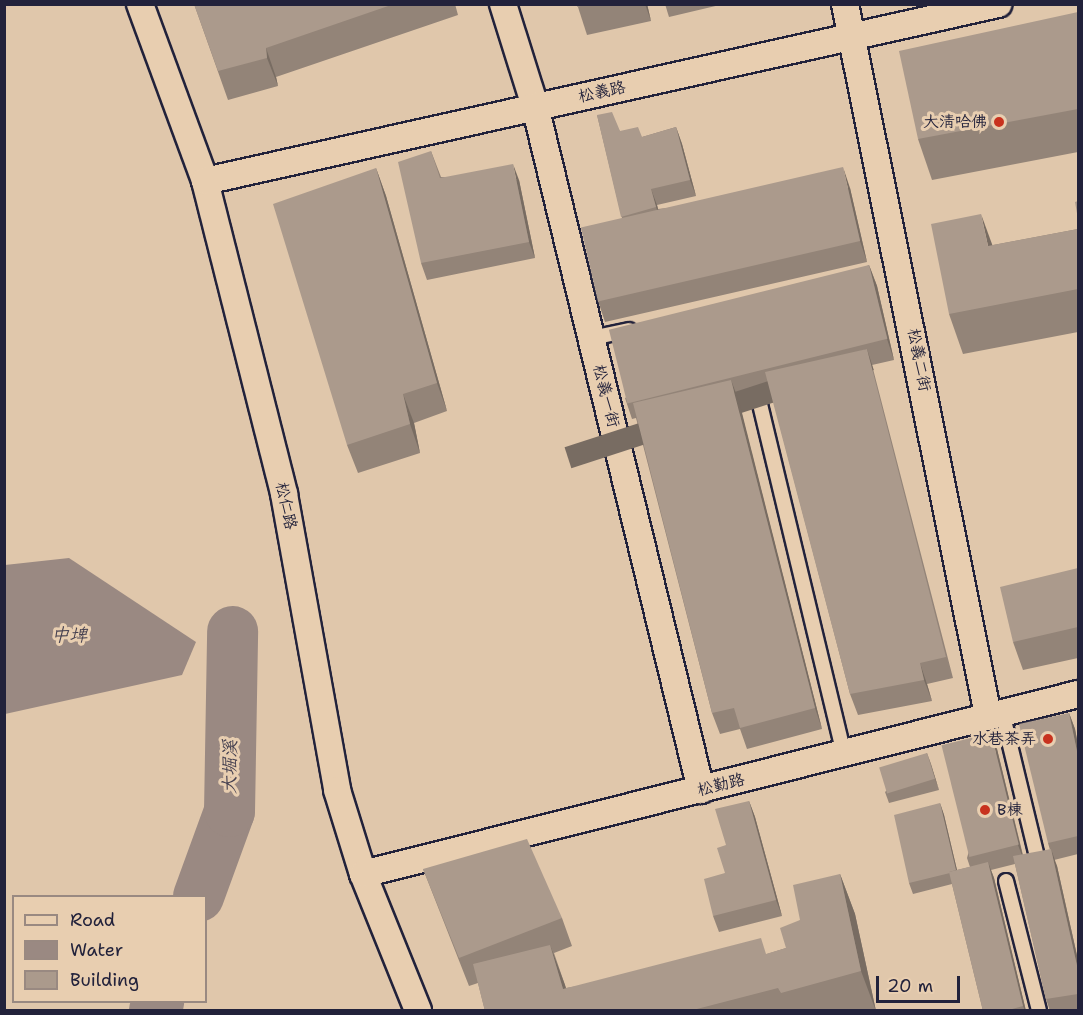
<!DOCTYPE html>
<html>
<head>
<meta charset="utf-8">
<style>
  body { margin:0 }
  #map { position:relative; width:1083px; height:1015px; overflow:hidden; background:#e0c7ab; font-family:"Shantell Sans","LXGW WenKai TC",sans-serif }
  div>[style] { position:absolute }
  .water>* { inset:0; background:#9a8982 }
  .river>* { height:51px; margin:-25.5px; padding:0 25.5px; transform-origin:25.5px; border-radius:25.5px; background:#9a8982 }
  .roads { filter:drop-shadow(2px 0 #22223b) drop-shadow(-2px 0 #22223b) drop-shadow(0 2px #22223b) drop-shadow(0 -2px #22223b) }
  .lane>* { height:14px; margin:-7px; padding:0 7px; transform-origin:7px; border-radius:7px; background:#e8ceb0 }
  .street>* { height:26px; margin:-13px; padding:0 13px; transform-origin:13px; border-radius:13px; background:#e8ceb0 }
  .wall>* { inset:0; background:#938478 }
  .shaded-wall>* { inset:0; background:#786c62; transform-origin:0 0 }
  .building>* { inset:0; background:#ab9a8c; transform-origin:0 0 }
  .dots>* { width:16px; height:16px; translate:-50% -50%; box-sizing:border-box; border:3px solid #e8ceb0; border-radius:50% }
  span { translate:-50% -50%; white-space:nowrap; text-align:center; line-height:1.15; -webkit-text-stroke:6px #e8ceb0; paint-order:stroke }
  .street-label { font-size:16px; color:#22223b }
  .poi-label { font-size:16px; color:#22223b }
  .right { translate:-100% -50%; text-align:right }
  .left { translate:0 -50%; text-align:left }
  .water-label { font-size:18px; color:#464150; font-style:italic }
  .frame { position:absolute; inset:0; border:6px solid #22223b; pointer-events:none }
  .legend { position:absolute; left:12px; top:895px; width:195px; height:108px; box-sizing:border-box; background:#e8ceb0; border:2px solid #998981; margin:0; padding:8px 10px; list-style:none; font-size:18px; color:#22223b }
  .legend li { display:flex; align-items:center; gap:12px; height:30px }
  .legend b { width:30px; border:2px solid #998981 }
  .scale { position:absolute; left:876px; top:976px; width:84px; height:27px; box-sizing:border-box; border:3px solid #22223b; border-top:0; padding-left:8px; font-size:18px; line-height:21px; white-space:nowrap; color:#22223b; -webkit-text-stroke:4px #e8ceb0; paint-order:stroke }
</style>
</head>
<body>
<div id="map">
  <div class="water">
    <i style="clip-path:polygon(69px 558px,196px 642px,182px 675px,5px 714px,5px 565px)"></i>
  </div>
  <div class="river">
    <i style="left:198px;top:896px;width:90px;rotate:-70deg"></i>
    <i style="left:229px;top:811px;width:180px;rotate:-89deg"></i>
    <i style="left:154px;top:1010px;width:9px;rotate:-63deg"></i>
  </div>
  <div class="roads">
    <div class="lane">
      <i style="left:592px;top:338px;width:38px;rotate:-12deg"></i>
      <i style="left:758px;top:396px;width:367px;rotate:76.5deg"></i>
      <i style="left:1002px;top:712px;width:149px;rotate:76.4deg"></i>
      <i style="left:1006px;top:881px;width:133px;rotate:75.7deg"></i>
    </div>
    <div class="street">
      <i style="left:140px;top:4px;width:189px;rotate:69.8deg"></i>
      <i style="left:205px;top:181px;width:323px;rotate:75.8deg"></i>
      <i style="left:284px;top:494px;width:301px;rotate:79.8deg"></i>
      <i style="left:337px;top:790px;width:88px;rotate:72.8deg"></i>
      <i style="left:363px;top:874px;width:147px;rotate:68deg"></i>
      <i style="left:503px;top:4px;width:107px;rotate:72.6deg"></i>
      <i style="left:535px;top:106px;width:704px;rotate:76.36deg"></i>
      <i style="left:845px;top:4px;width:725px;rotate:78.63deg"></i>
      <i style="left:205px;top:181px;width:813px;rotate:-12.58deg"></i>
      <i style="left:363px;top:874px;width:737px;rotate:-14.13deg"></i>
    </div>
  </div>
  <div class="wall">
    <i style="clip-path:polygon(194px 4px,455px 4px,458px 15px,276px 77px,278px 86px,228px 100px)"></i>
    <i style="clip-path:polygon(577px 4px,647px 4px,651px 21px,587px 35px)"></i>
    <i style="clip-path:polygon(665px 4px,724px 4px,669px 17px)"></i>
    <i style="clip-path:polygon(1078px 12px,1078px 152px,932px 180px,918px 139px)"></i>
    <i style="clip-path:polygon(597px 115px,620px 131px,642px 137px,676px 127px,682px 144px,696px 196px,657px 205px,658px 209px,850px 188px,867px 262px,605px 322px,598px 301px,622px 218px)"></i>
    <i style="clip-path:polygon(431px 151px,441px 177px,519px 180px,535px 258px,427px 280px,421px 263px)"></i>
    <i style="clip-path:polygon(376px 168px,386px 196px,447px 411px,414px 423px,420px 453px,358px 473px,347px 445px)"></i>
    <i style="clip-path:polygon(1078px 229px,1078px 332px,963px 354px,949px 314px,993px 245px)"></i>
    <i style="clip-path:polygon(869px 265px,877px 286px,894px 360px,872px 365px,953px 678px,927px 684px,932px 701px,858px 715px,850px 694px,770px 388px,737px 395px,822px 729px,747px 749px,740px 729px,720px 734px,712px 713px,636px 418px,632px 419px,625px 398px)"></i>
    <i style="clip-path:polygon(1078px 568px,1078px 658px,1023px 670px,1013px 642px)"></i>
    <i style="clip-path:polygon(1069px 713px,1075px 729px,1078px 745px,1078px 854px,1054px 860px,1057px 866px,1078px 960px,1078px 1011px,1050px 1011px,1046px 999px,1015px 864px,991px 870px,994px 878px,1026px 1011px,983px 1011px,952px 884px,913px 894px,909px 883px,940px 803px,944px 815px,957px 870px,970px 867px,967px 858px,997px 749px,1023px 855px,1050px 850px,1048px 843px)"></i>
    <i style="clip-path:polygon(927px 753px,939px 790px,889px 803px,885px 792px)"></i>
    <i style="clip-path:polygon(749px 801px,755px 817px,782px 916px,719px 932px,713px 916px,725px 873px,726px 845px)"></i>
    <i style="clip-path:polygon(423px 869px,562px 918px,572px 946px,554px 953px,566px 988px,767px 954px,786px 948px,800px 920px,840px 874px,855px 914px,876px 1011px,485px 1011px,478px 983px,469px 986px)"></i>
  </div>
  <div class="shaded-wall">
    <i style="clip-path:polygon(645px 4px,647px 4px,651px 21px)"></i>
    <i style="clip-path:polygon(266px 48px,276px 77px,278px 86px,267px 58px)"></i>
    <i style="clip-path:polygon(676px 127px,682px 144px,696px 196px,690px 180px)"></i>
    <i style="clip-path:polygon(513px 164px,519px 180px,535px 258px,529px 242px)"></i>
    <i style="clip-path:polygon(843px 167px,850px 188px,867px 262px,860px 241px)"></i>
    <i style="clip-path:polygon(376px 168px,386px 196px,447px 411px,437px 383px)"></i>
    <i style="clip-path:polygon(651px 189px,657px 205px,662px 224px,656px 207px)"></i>
    <i style="clip-path:polygon(981px 214px,996px 255px,988px 246px)"></i>
    <i style="clip-path:polygon(869px 265px,877px 286px,894px 360px,887px 339px)"></i>
    <i style="left:867px;top:349px;width:22px;height:318px;rotate:72deg"></i>
    <i style="clip-path:polygon(731px 380px,739px 401px,822px 729px,815px 708px)"></i>
    <i style="clip-path:polygon(403px 394px,414px 423px,420px 453px,410px 424px)"></i>
    <i style="clip-path:polygon(920px 663px,927px 684px,932px 701px,924px 680px)"></i>
    <i style="clip-path:polygon(1069px 713px,1075px 729px,1078px 745px,1078px 756px)"></i>
    <i style="clip-path:polygon(991px 733px,997px 749px,1024px 861px,1018px 845px)"></i>
    <i style="clip-path:polygon(927px 753px,931px 764px,939px 790px,935px 779px)"></i>
    <i style="clip-path:polygon(749px 801px,755px 817px,782px 916px,776px 900px)"></i>
    <i style="clip-path:polygon(940px 803px,944px 815px,960px 883px,956px 872px)"></i>
    <i style="clip-path:polygon(1051px 849px,1057px 866px,1078px 960px,1078px 970px)"></i>
    <i style="clip-path:polygon(988px 862px,994px 878px,1026px 1011px,1025px 1011px,1023px 1006px)"></i>
    <i style="clip-path:polygon(840px 874px,855px 914px,876px 1011px,861px 971px)"></i>
    <i style="clip-path:polygon(550px 945px,565px 985px,572px 1011px,563px 989px)"></i>
  </div>
  <div class="building">
    <i style="clip-path:polygon(194px 4px,394px 4px,266px 48px,267px 58px,218px 71px)"></i>
    <i style="clip-path:polygon(577px 4px,587px 4px,577px 7px)"></i>
    <i style="clip-path:polygon(1078px 12px,1078px 109px,918px 139px,899px 51px)"></i>
    <i style="clip-path:polygon(612px 112px,620px 131px,638px 127px,642px 137px,676px 127px,690px 180px,651px 189px,656px 207px,621px 217px,597px 115px)"></i>
    <i style="clip-path:polygon(431px 151px,440px 178px,513px 164px,529px 242px,421px 263px,398px 162px)"></i>
    <i style="left:843px;top:167px;width:76px;height:269px;rotate:77deg"></i>
    <i style="clip-path:polygon(376px 168px,437px 383px,403px 394px,410px 424px,347px 445px,273px 204px)"></i>
    <i style="clip-path:polygon(1078px 201px,1078px 219px,1075px 202px)"></i>
    <i style="clip-path:polygon(981px 214px,988px 246px,1078px 229px,1078px 289px,949px 314px,931px 224px)"></i>
    <i style="left:869px;top:265px;width:76px;height:268px;rotate:76deg"></i>
    <i style="clip-path:polygon(867px 349px,946px 657px,920px 663px,924px 680px,850px 694px,765px 372px)"></i>
    <i style="clip-path:polygon(731px 380px,815px 708px,740px 728px,734px 708px,712px 713px,633px 403px)"></i>
    <i style="clip-path:polygon(1078px 568px,1078px 627px,1013px 642px,1000px 587px)"></i>
    <i style="clip-path:polygon(1069px 713px,1078px 756px,1078px 836px,1048px 843px,1019px 724px)"></i>
    <i style="left:991px;top:733px;width:115px;height:51px;rotate:76deg"></i>
    <i style="left:927px;top:753px;width:27px;height:50px;rotate:73deg"></i>
    <i style="clip-path:polygon(749px 801px,776px 900px,713px 916px,704px 879px,725px 873px,717px 848px,726px 845px,715px 809px)"></i>
    <i style="clip-path:polygon(940px 803px,956px 870px,949px 872px,950px 873px,909px 883px,894px 815px)"></i>
    <i style="clip-path:polygon(527px 839px,562px 918px,459px 958px,423px 869px)"></i>
    <i style="clip-path:polygon(1051px 849px,1078px 970px,1078px 994px,1046px 999px,1013px 856px)"></i>
    <i style="clip-path:polygon(988px 862px,1023px 1006px,1005px 1011px,983px 1011px,949px 872px)"></i>
    <i style="clip-path:polygon(840px 874px,861px 971px,781px 993px,778px 988px,689px 1011px,485px 1011px,473px 964px,550px 945px,563px 989px,761px 938px,766px 954px,786px 948px,780px 928px,800px 920px,793px 885px)"></i>
  </div>
  <div class="dots">
    <i style="left:999px;top:122px;background:#c8321e"></i>
    <i style="left:1048px;top:739px;background:#c8321e"></i>
    <i style="left:985px;top:810px;background:#c8321e"></i>
  </div>
  <div class="street-label">
    <span style="left:602px;top:92px;rotate:-12deg">松義路</span>
    <span style="left:919px;top:360px;rotate:79deg">松義二街</span>
    <span style="left:606px;top:396px;rotate:76deg">松義一街</span>
    <span style="left:286px;top:506px;rotate:78deg">松仁路</span>
    <span style="left:721px;top:785px;rotate:-14deg">松勤路</span>
  </div>
  <div class="poi-label">
    <span class="right" style="left:987px;top:122px">大清哈佛</span>
    <span class="right" style="left:1036px;top:739px">水巷茶弄</span>
    <span class="left" style="left:997px;top:810px">B棟</span>
  </div>
  <div class="water-label">
    <span style="left:69px;top:635px">中埤</span>
    <span style="left:230px;top:767px;rotate:-89deg">大堀溪</span>
  </div>
  <div class="frame"></div>
  <ul class="legend">
  <li><b style="height:8px;background:#e8ceb0"></b>Road</li>
  <li><b style="height:16px;background:#9a8982"></b>Water</li>
  <li><b style="height:16px;background:#ab9a8c"></b>Building</li>
  </ul>
  <div class="scale">20 m</div>
</div>
</body>
</html>
